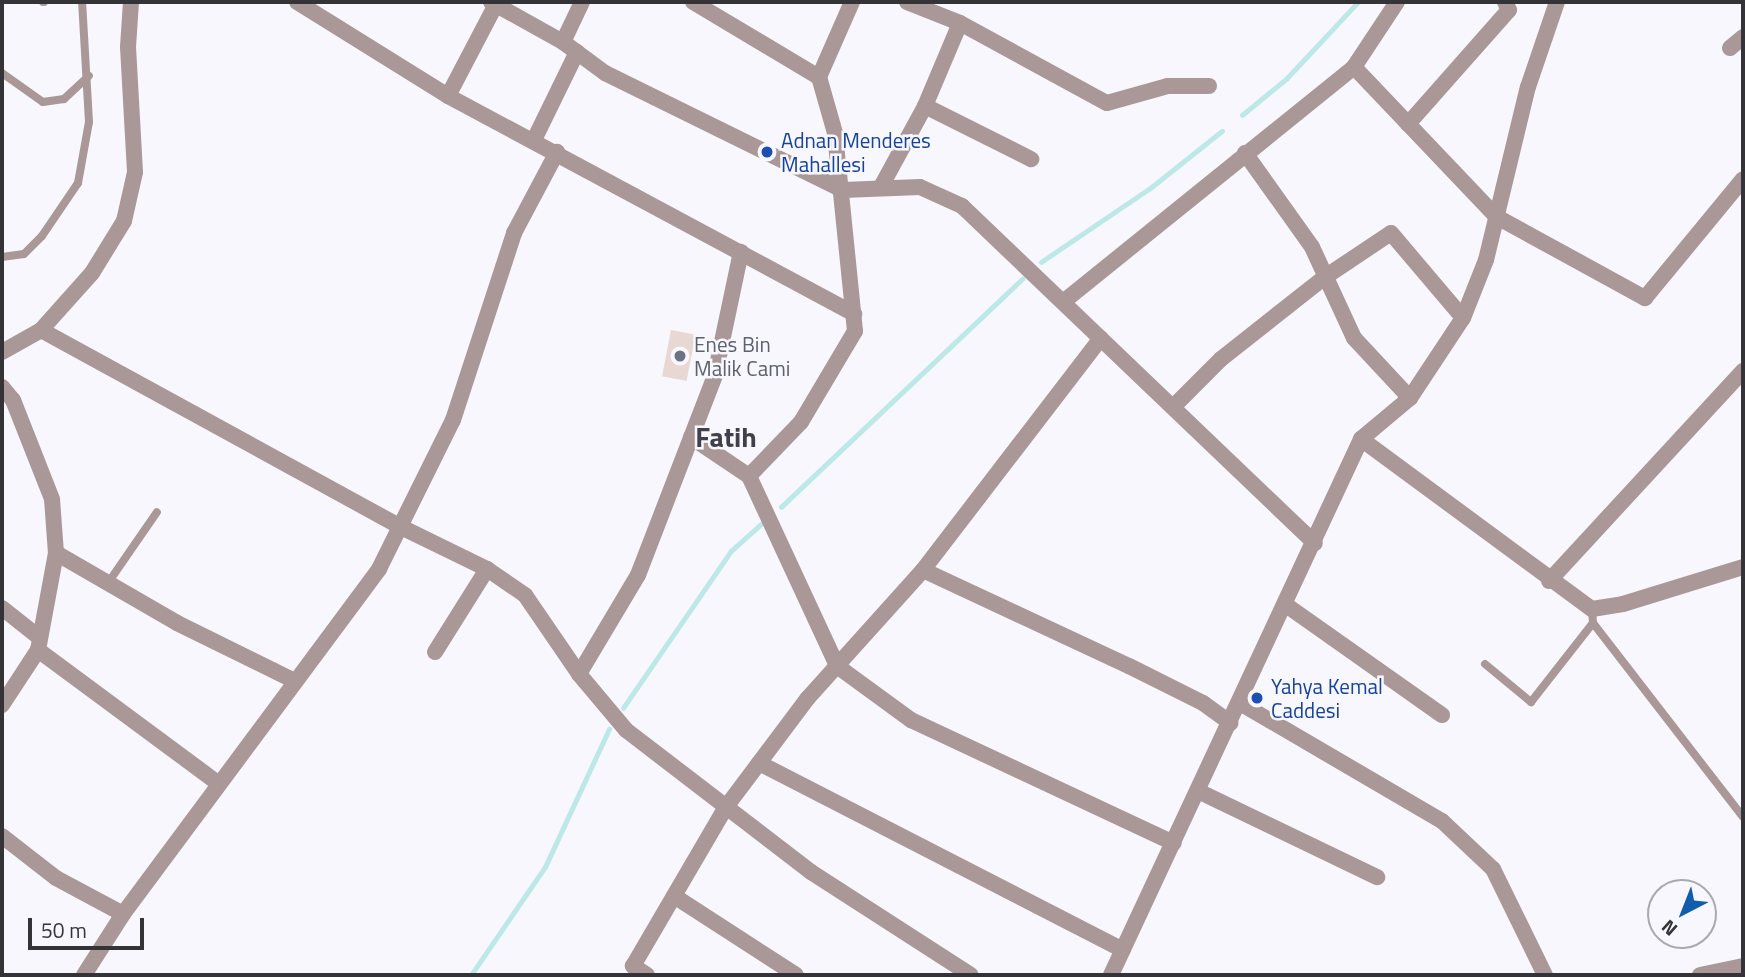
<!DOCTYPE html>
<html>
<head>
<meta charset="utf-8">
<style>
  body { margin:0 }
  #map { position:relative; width:1745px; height:977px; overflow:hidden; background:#f8f7fd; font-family:"Titillium Web",sans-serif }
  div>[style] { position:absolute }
  .stream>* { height:4.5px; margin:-2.25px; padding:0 2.25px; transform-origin:2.25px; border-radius:2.25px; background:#bce8e8 }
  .building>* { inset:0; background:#e8d8d3; transform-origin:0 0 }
  .service>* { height:8px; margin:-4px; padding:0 4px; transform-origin:4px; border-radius:4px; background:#a99897 }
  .minor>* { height:16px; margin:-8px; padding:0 8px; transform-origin:8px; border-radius:8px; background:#a99897 }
  .dots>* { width:19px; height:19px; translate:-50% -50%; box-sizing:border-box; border:4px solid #f8f7fd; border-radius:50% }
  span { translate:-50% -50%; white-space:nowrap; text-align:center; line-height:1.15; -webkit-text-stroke:5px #f8f7fd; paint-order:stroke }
  .transit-label { font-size:21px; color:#164399 }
  .left { translate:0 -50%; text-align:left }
  .worship-label { font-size:21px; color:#5b616d }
  .district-label { font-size:28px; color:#413f4b; font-weight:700 }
  .frame { position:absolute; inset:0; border:4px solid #343338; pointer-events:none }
  .north { position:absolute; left:1647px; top:879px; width:70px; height:70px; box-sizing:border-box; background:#f8f7fd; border:2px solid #aaa9ae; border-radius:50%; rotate:222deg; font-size:19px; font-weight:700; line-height:28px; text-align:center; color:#343338 }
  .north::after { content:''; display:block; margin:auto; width:24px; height:32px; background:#0f5dac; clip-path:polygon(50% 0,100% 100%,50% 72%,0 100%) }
  .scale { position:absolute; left:28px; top:918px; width:116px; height:32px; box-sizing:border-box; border:4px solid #343338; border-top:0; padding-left:9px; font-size:21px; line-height:24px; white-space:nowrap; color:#343338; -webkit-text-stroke:5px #f8f7fd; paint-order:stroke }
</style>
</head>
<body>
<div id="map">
  <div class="stream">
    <i style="left:1242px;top:115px;width:57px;rotate:-39.3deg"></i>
    <i style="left:1286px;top:79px;width:105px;rotate:-46.9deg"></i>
    <i style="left:1041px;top:262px;width:130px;rotate:-34.1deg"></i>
    <i style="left:1149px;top:189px;width:93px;rotate:-38.5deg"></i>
    <i style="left:781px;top:507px;width:332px;rotate:-43.4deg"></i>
    <i style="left:623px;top:708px;width:191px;rotate:-55.5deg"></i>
    <i style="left:731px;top:551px;width:40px;rotate:-42deg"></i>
    <i style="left:471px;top:975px;width:131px;rotate:-55.6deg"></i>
    <i style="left:545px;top:867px;width:152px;rotate:-65.1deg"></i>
  </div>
  <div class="building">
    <i style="left:671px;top:330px;width:25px;height:47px;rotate:11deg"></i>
  </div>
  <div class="service">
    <i style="left:43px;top:2px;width:1px"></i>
    <i style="left:2px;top:73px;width:50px;rotate:35.3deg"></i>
    <i style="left:43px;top:102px;width:21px;rotate:-8deg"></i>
    <i style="left:64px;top:99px;width:34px;rotate:-43deg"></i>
    <i style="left:2px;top:257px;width:22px;rotate:-8deg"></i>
    <i style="left:24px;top:254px;width:25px;rotate:-45deg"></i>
    <i style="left:42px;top:236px;width:64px;rotate:-55.8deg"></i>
    <i style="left:78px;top:183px;width:62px;rotate:-79.8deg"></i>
    <i style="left:89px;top:122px;width:120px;rotate:-93.3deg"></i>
    <i style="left:108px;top:583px;width:86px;rotate:-55.4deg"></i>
    <i style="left:1592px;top:609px;width:14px;rotate:86deg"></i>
    <i style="left:1593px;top:623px;width:245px;rotate:52.3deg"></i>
    <i style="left:1485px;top:664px;width:60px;rotate:39.6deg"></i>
    <i style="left:1531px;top:702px;width:100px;rotate:-51.9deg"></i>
  </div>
  <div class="minor">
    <i style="left:297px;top:2px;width:178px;rotate:31.9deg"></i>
    <i style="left:448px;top:96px;width:461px;rotate:28.2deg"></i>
    <i style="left:491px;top:2px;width:82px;rotate:29.1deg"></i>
    <i style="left:563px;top:42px;width:52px;rotate:36.4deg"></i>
    <i style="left:605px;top:73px;width:265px;rotate:26.2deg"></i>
    <i style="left:843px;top:190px;width:77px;rotate:-2.2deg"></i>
    <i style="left:920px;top:187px;width:46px;rotate:24.3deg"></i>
    <i style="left:962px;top:206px;width:488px;rotate:43.7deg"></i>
    <i style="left:693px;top:2px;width:147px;rotate:30.8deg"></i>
    <i style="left:907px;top:2px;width:57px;rotate:21.6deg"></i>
    <i style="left:960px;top:23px;width:167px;rotate:28.6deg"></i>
    <i style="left:1107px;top:103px;width:63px;rotate:-15.6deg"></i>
    <i style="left:1168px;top:86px;width:41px"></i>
    <i style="left:563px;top:42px;width:44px;rotate:-64.6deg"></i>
    <i style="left:1730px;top:48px;width:17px;rotate:-40deg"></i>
    <i style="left:1354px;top:67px;width:207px;rotate:46.4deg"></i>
    <i style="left:1497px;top:217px;width:169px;rotate:28.7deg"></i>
    <i style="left:1645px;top:298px;width:154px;rotate:-50.5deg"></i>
    <i style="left:448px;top:96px;width:104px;rotate:-62.4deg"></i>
    <i style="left:925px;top:106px;width:119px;rotate:26.6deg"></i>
    <i style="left:1408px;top:124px;width:152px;rotate:-48.5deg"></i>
    <i style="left:1509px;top:10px;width:9px;rotate:-117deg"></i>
    <i style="left:534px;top:140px;width:98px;rotate:-64deg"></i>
    <i style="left:1245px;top:153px;width:115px;rotate:54.5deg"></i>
    <i style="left:1312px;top:247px;width:100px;rotate:65.2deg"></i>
    <i style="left:1354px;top:338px;width:82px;rotate:47deg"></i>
    <i style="left:882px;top:185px;width:90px;rotate:-61.4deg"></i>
    <i style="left:925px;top:106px;width:90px;rotate:-67.1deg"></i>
    <i style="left:1063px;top:302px;width:374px;rotate:-38.9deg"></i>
    <i style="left:1354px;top:67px;width:78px;rotate:-56.5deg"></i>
    <i style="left:41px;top:330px;width:410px;rotate:28.7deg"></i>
    <i style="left:401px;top:527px;width:96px;rotate:26deg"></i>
    <i style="left:487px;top:569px;width:46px;rotate:34.4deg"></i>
    <i style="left:525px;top:595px;width:96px;rotate:55.6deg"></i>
    <i style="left:579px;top:674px;width:73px;rotate:50deg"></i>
    <i style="left:626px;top:730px;width:233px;rotate:37.5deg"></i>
    <i style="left:811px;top:872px;width:190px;rotate:32.8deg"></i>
    <i style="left:2px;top:352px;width:45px;rotate:-29.4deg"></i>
    <i style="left:41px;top:330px;width:76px;rotate:-48.2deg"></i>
    <i style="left:92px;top:273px;width:61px;rotate:-58.4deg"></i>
    <i style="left:124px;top:221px;width:50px;rotate:-77.3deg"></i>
    <i style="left:135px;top:172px;width:125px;rotate:-93.2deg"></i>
    <i style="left:128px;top:47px;width:45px;rotate:-86.2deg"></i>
    <i style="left:2px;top:387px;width:17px;rotate:50deg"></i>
    <i style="left:13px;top:400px;width:106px;rotate:68.5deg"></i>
    <i style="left:52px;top:499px;width:54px;rotate:85.8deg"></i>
    <i style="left:56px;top:553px;width:99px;rotate:100.5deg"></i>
    <i style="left:38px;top:650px;width:66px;rotate:123.2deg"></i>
    <i style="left:1173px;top:407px;width:68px;rotate:-45deg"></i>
    <i style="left:1221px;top:359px;width:132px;rotate:-38.3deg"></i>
    <i style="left:1325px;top:277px;width:79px;rotate:-33.7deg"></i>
    <i style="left:1391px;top:233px;width:111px;rotate:49.7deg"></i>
    <i style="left:691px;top:437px;width:70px;rotate:33.9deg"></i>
    <i style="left:749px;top:476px;width:209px;rotate:65.1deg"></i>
    <i style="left:837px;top:666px;width:92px;rotate:36.1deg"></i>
    <i style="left:911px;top:720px;width:290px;rotate:25.1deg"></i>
    <i style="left:1361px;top:439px;width:287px;rotate:36.4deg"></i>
    <i style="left:1592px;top:609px;width:31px;rotate:-9deg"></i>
    <i style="left:1623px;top:604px;width:126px;rotate:-17.1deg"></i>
    <i style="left:749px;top:476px;width:75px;rotate:-46.1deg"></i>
    <i style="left:801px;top:422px;width:106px;rotate:-59.3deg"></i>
    <i style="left:855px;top:331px;width:199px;rotate:-95.8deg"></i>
    <i style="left:835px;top:133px;width:58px;rotate:-105.9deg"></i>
    <i style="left:819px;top:77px;width:82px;rotate:-66.3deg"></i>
    <i style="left:56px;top:553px;width:140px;rotate:30deg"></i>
    <i style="left:177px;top:623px;width:131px;rotate:26.2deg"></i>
    <i style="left:923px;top:570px;width:227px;rotate:25deg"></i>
    <i style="left:1129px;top:666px;width:83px;rotate:26.6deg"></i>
    <i style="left:1203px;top:703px;width:34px;rotate:36deg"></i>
    <i style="left:1549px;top:581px;width:286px;rotate:-47.3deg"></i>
    <i style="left:1286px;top:605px;width:191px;rotate:35.2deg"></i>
    <i style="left:2px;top:608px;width:48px;rotate:38.3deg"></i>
    <i style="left:38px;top:650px;width:225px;rotate:36.5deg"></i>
    <i style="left:435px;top:652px;width:98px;rotate:-57.9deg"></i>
    <i style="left:579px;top:674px;width:115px;rotate:-59.2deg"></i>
    <i style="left:638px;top:575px;width:214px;rotate:-68.9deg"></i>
    <i style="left:715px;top:375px;width:126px;rotate:-78.1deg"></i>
    <i style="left:1240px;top:703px;width:234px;rotate:30.3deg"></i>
    <i style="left:1442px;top:821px;width:70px;rotate:43.3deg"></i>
    <i style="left:1493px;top:869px;width:118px;rotate:63.9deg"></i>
    <i style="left:759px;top:763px;width:409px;rotate:27.2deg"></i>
    <i style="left:1198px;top:791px;width:199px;rotate:25.7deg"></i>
    <i style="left:2px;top:836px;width:68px;rotate:37.9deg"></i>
    <i style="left:56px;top:878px;width:76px;rotate:28.2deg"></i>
    <i style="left:674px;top:896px;width:145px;rotate:32.9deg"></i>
    <i style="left:84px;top:975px;width:72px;rotate:-57.4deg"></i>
    <i style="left:123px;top:914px;width:430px;rotate:-53.4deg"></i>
    <i style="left:379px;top:569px;width:166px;rotate:-63.6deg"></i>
    <i style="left:453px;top:420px;width:197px;rotate:-71.9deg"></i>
    <i style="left:514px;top:233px;width:92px;rotate:-62deg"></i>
    <i style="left:647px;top:975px;width:17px;rotate:-147deg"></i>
    <i style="left:633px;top:966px;width:184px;rotate:-59.7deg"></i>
    <i style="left:726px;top:807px;width:135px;rotate:-53.1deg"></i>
    <i style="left:807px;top:699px;width:173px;rotate:-48deg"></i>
    <i style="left:923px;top:570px;width:292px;rotate:-52.5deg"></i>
    <i style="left:1111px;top:975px;width:591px;rotate:-64.99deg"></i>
    <i style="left:1361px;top:439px;width:64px;rotate:-39.9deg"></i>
    <i style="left:1410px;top:398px;width:96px;rotate:-56.5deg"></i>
    <i style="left:1463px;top:318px;width:62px;rotate:-68.4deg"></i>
    <i style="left:1486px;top:260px;width:178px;rotate:-76.4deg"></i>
    <i style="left:1528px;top:87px;width:90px;rotate:-71.2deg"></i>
    <i style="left:1700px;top:975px;width:44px;rotate:-11.8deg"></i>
  </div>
  <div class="dots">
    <i style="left:767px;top:152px;background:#1a4fb4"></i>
    <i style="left:680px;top:356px;background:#6b7280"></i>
    <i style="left:1257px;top:698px;background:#1a4fb4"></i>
  </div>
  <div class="transit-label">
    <span class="left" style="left:781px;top:152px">Adnan Menderes<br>Mahallesi</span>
    <span class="left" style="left:1271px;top:698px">Yahya Kemal<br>Caddesi</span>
  </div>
  <div class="worship-label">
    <span class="left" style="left:694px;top:356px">Enes Bin<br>Malik Cami</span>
  </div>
  <div class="district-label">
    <span style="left:726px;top:437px">Fatih</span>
  </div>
  <div class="frame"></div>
  <div class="north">N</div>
  <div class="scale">50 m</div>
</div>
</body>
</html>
